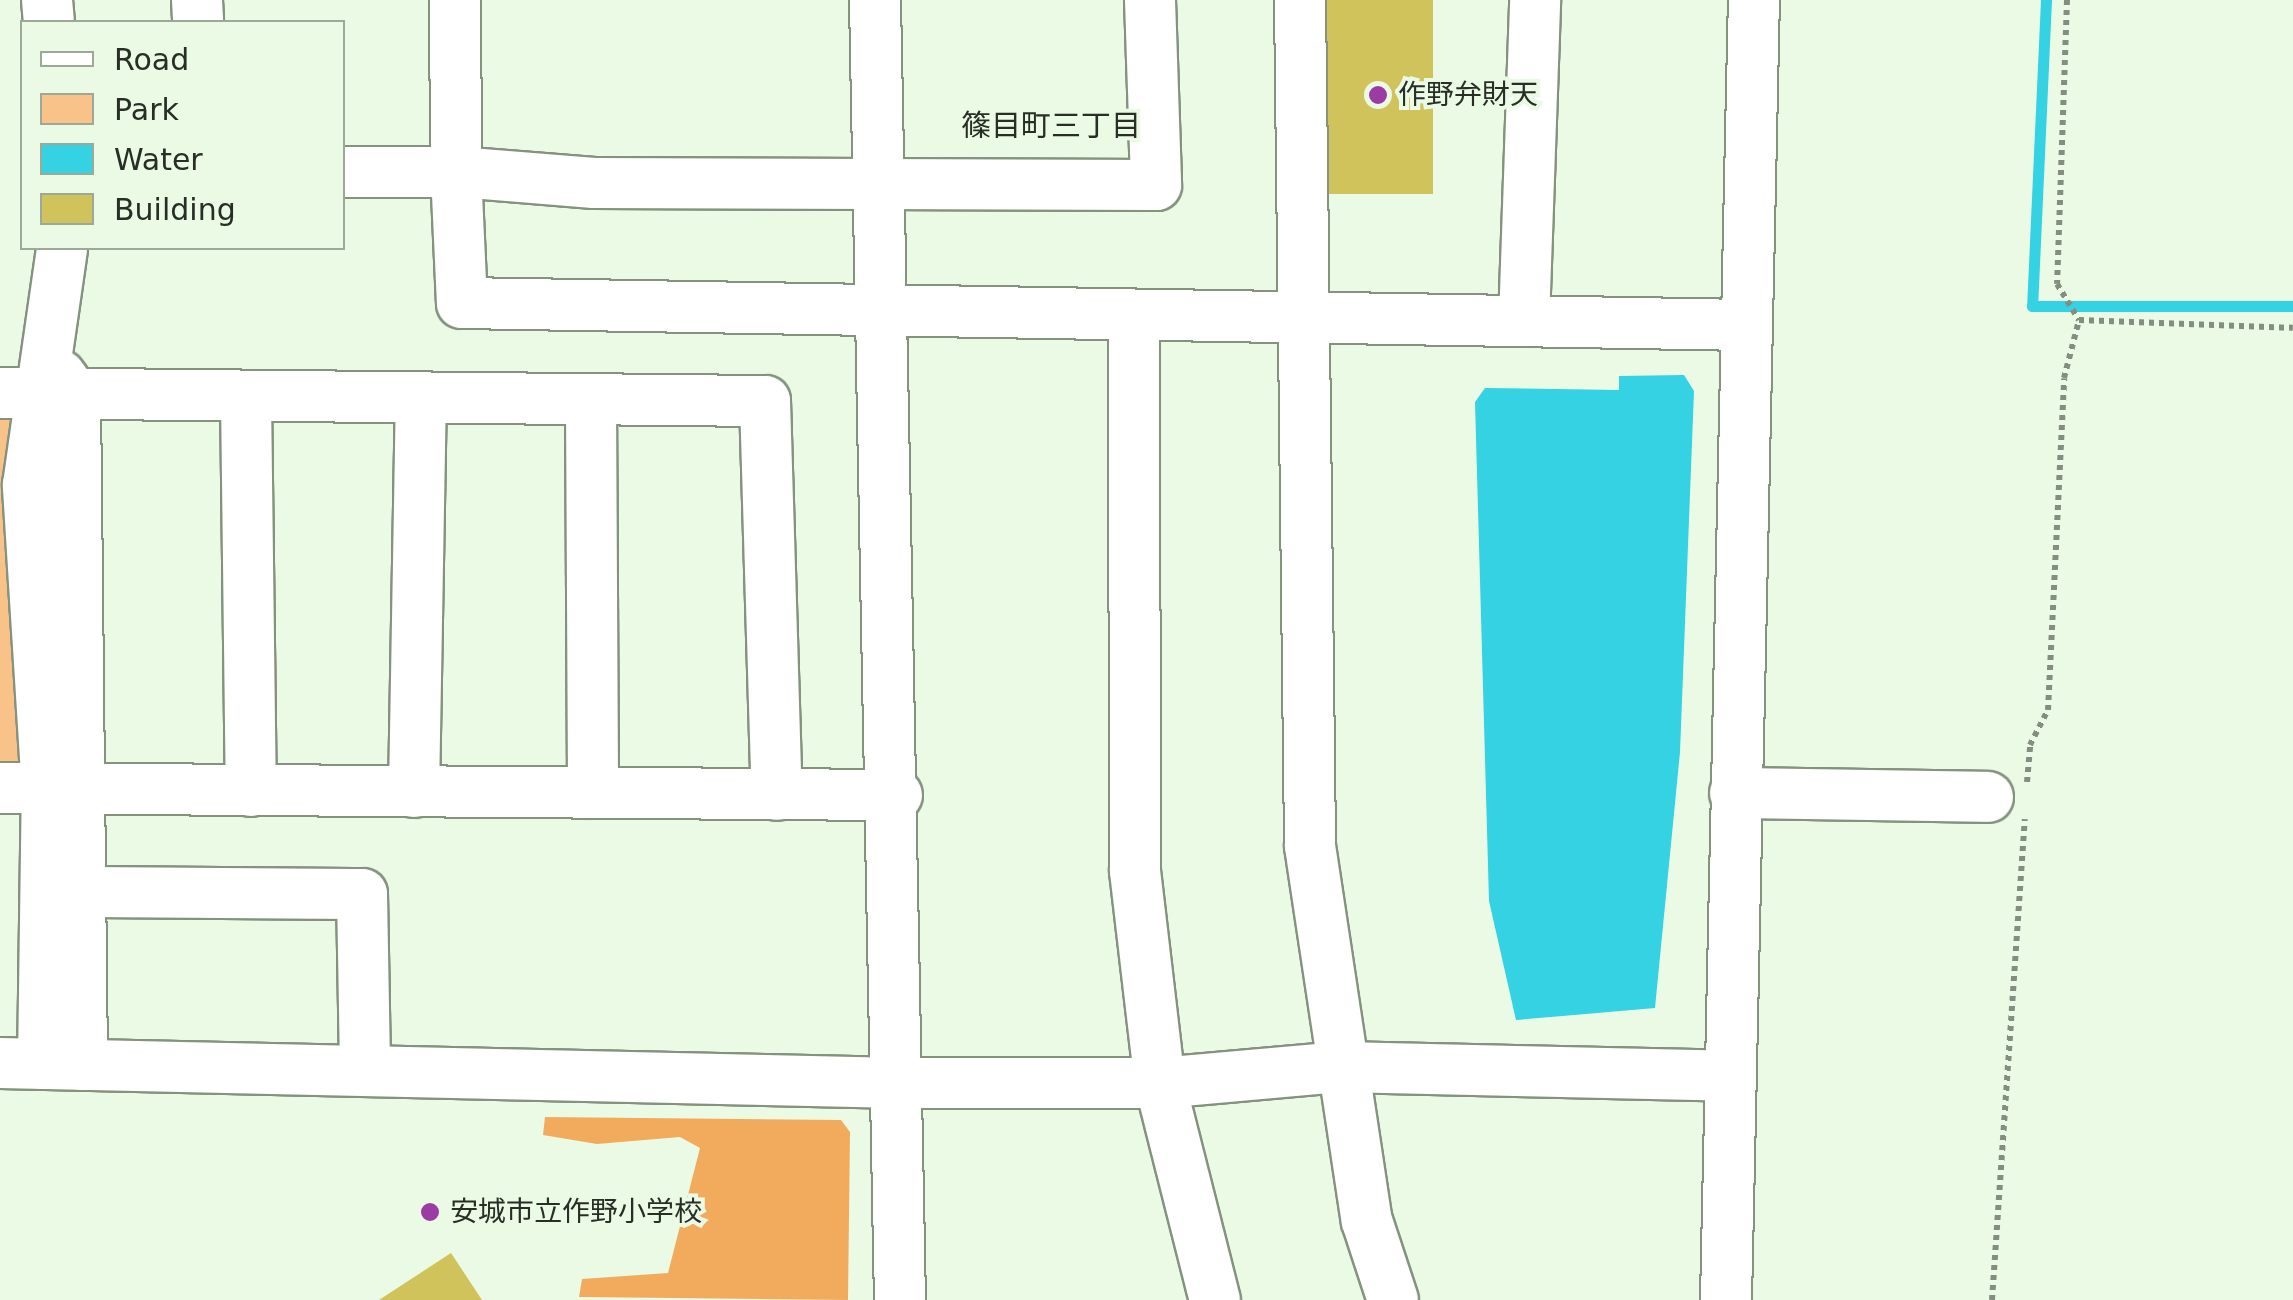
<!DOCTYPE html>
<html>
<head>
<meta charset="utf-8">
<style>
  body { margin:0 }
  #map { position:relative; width:2293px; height:1300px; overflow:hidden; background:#ebfae5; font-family:"DejaVu Sans","Noto Sans JP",sans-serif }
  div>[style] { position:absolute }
  .green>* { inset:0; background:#f8c289 }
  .forest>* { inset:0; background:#f2ab5d }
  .water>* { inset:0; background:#34d2e2 }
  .stream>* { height:11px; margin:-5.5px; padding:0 5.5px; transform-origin:5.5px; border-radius:5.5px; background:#34d2e2 }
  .building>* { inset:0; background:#d1c35c; transform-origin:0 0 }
  .path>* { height:6px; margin-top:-3px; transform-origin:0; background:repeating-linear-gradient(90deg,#848e80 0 5px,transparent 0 10px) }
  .roads { filter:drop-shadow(2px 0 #84927e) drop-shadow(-2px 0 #84927e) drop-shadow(0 2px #84927e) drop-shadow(0 -2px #84927e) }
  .minor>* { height:50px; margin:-25px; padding:0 25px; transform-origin:25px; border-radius:25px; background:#fff }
  .dots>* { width:28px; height:28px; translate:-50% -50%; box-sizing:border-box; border:5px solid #ebfae5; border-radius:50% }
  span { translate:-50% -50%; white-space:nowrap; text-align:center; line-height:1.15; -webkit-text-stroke:8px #ebfae5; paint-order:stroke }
  .poi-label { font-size:28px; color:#282e26 }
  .left { translate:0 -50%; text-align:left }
  .neighbourhood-label { font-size:30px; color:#282e26 }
  .legend { position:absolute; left:20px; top:20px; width:325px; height:230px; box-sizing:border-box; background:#ebfae5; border:2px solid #9da899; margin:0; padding:12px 18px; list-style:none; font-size:30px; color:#282e26 }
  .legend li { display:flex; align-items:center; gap:20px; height:50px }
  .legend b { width:50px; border:2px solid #9da899 }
</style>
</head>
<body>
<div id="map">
  <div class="green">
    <i style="clip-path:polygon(0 408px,46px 409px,61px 759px,0 771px)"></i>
  </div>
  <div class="forest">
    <i style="clip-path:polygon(545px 1117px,841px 1120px,850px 1132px,848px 1300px,579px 1297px,582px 1279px,668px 1273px,700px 1148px,680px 1137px,597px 1144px,543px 1135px)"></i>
  </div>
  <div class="water">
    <i style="clip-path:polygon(1684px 375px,1694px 391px,1680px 752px,1655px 1008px,1516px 1020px,1489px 901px,1475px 402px,1485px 388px,1619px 390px,1619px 376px)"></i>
  </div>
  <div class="stream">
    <i style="left:2046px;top:0;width:306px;rotate:92.6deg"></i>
    <i style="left:2032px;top:306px;width:261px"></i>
  </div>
  <div class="building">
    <i style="left:1324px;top:0;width:109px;height:194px"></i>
    <i style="clip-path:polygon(451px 1253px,482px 1300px,379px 1300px)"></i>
  </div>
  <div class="path">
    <i style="left:2067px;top:0;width:284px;rotate:92deg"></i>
    <i style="left:2057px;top:284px;width:42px;rotate:58.6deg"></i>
    <i style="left:2079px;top:320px;width:214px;rotate:2.1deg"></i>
    <i style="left:2027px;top:782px;width:37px;rotate:-85deg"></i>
    <i style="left:2030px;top:745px;width:39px;rotate:-63deg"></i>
    <i style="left:2048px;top:710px;width:332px;rotate:-87.2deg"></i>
    <i style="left:2064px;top:378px;width:60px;rotate:-75.5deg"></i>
    <i style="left:1992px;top:1300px;width:482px;rotate:-86.1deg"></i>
  </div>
  <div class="roads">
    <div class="minor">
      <i style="left:47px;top:0;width:22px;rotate:85deg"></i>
      <i style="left:197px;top:0;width:22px;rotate:87deg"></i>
      <i style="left:875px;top:0;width:1300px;rotate:88.9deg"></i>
      <i style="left:1150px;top:0;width:185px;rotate:88.1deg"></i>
      <i style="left:1156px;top:185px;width:562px;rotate:-179.8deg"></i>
      <i style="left:594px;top:183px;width:138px;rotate:-175.4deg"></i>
      <i style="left:456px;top:172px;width:131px;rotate:87.4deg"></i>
      <i style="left:462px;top:303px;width:1284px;rotate:0.98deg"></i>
      <i style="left:1300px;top:0;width:846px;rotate:89.32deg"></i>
      <i style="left:1310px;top:846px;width:379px;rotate:81.4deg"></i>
      <i style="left:1367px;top:1221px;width:83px;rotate:71.8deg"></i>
      <i style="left:342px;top:172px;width:114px"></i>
      <i style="left:456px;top:172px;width:172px;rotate:-90.3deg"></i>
      <i style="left:1134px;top:321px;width:550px;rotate:89.9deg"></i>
      <i style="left:1135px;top:871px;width:213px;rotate:83.3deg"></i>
      <i style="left:1160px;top:1083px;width:224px;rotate:75.8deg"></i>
      <i style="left:1524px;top:321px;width:321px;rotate:-88deg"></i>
      <i style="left:60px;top:375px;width:26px;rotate:54deg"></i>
      <i style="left:75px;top:396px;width:669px;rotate:89.4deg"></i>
      <i style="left:0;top:393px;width:765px;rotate:0.6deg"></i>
      <i style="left:765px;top:401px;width:394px;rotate:88.3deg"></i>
      <i style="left:246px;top:397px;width:394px;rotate:89.3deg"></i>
      <i style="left:591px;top:400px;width:393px;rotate:89.7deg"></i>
      <i style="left:0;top:788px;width:897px;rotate:0.45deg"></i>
      <i style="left:414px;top:792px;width:394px;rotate:-89deg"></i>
      <i style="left:1735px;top:793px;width:253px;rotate:0.9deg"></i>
      <i style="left:82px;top:892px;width:280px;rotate:0.4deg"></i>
      <i style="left:362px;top:894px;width:173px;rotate:89deg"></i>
      <i style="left:0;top:1063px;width:900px;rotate:1.27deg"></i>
      <i style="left:900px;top:1083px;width:260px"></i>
      <i style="left:1160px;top:1083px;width:182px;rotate:-5.1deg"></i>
      <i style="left:1341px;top:1067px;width:389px;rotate:1.3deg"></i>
      <i style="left:43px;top:1064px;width:274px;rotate:-89.2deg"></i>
      <i style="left:47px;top:790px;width:306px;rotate:-93.6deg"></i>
      <i style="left:28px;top:485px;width:239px;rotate:-81.8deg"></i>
      <i style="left:1726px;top:1300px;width:1300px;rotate:-88.77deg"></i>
    </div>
  </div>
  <div class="dots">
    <i style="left:1378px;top:95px;background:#9b3ca5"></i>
    <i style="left:430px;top:1212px;background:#9b3ca5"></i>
  </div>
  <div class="poi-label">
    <span class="left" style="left:1398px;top:95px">作野弁財天</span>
    <span class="left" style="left:450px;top:1212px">安城市立作野小学校</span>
  </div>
  <div class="neighbourhood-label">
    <span style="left:1051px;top:126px">篠目町三丁目</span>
  </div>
  <ul class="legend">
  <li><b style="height:12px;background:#fff"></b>Road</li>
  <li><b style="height:28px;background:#f8c289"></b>Park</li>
  <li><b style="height:28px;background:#34d2e2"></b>Water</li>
  <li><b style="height:28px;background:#d1c35c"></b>Building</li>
  </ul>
</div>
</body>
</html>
